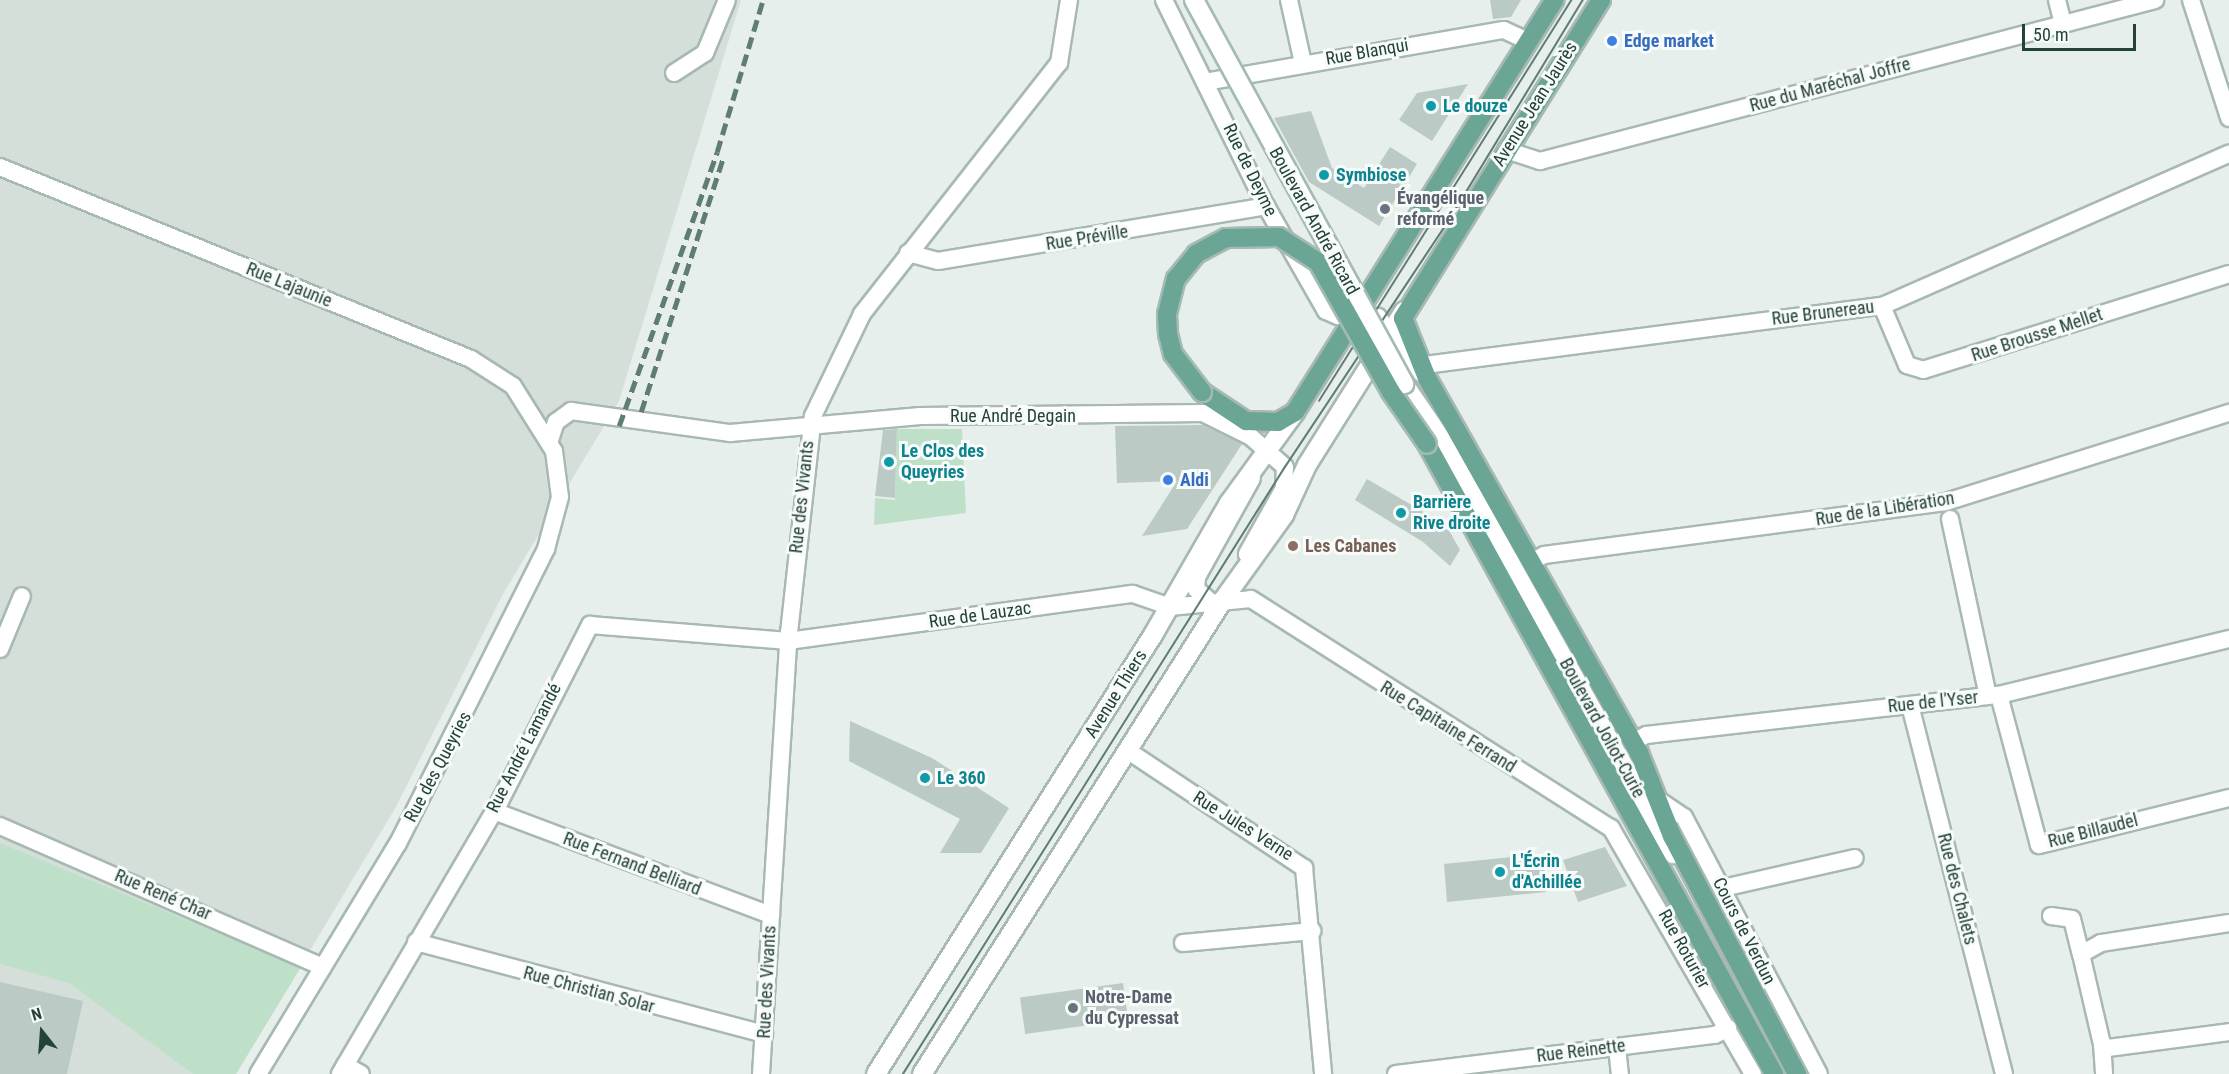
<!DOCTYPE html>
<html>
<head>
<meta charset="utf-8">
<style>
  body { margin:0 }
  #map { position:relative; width:2229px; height:1074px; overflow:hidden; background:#e6efeb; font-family:"Roboto Condensed",sans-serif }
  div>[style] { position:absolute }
  .built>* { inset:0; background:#d4dfda }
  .green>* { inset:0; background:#bfe0c8 }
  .building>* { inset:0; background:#bbcac4; transform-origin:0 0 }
  .roads { filter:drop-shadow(2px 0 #a8b8b2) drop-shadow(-2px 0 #a8b8b2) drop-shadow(0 2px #a8b8b2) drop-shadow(0 -2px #a8b8b2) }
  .minor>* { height:16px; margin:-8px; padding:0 8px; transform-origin:8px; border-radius:8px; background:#fff }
  .secondary>* { height:18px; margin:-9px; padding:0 9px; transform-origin:9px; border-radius:9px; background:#fff }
  .primary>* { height:18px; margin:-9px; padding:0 9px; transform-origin:9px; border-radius:9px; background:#6aa596 }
  .tram>* { height:1.5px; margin:-0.75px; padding:0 0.75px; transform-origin:0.75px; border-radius:0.75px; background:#5f7d75 }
  .rail>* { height:4.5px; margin-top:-2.25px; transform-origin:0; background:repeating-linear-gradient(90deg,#5f7d75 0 12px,transparent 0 18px) }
  .bridges { filter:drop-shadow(2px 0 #a4bbb3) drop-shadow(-2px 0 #a4bbb3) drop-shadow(0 2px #a4bbb3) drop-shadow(0 -2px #a4bbb3) }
  .secondary-bridge>* { height:18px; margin:-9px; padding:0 9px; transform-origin:9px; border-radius:9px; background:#fff }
  .primary-bridge>* { height:18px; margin:-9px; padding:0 9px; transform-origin:9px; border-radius:9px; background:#6aa596 }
  .dots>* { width:16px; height:16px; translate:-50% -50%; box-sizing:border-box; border:3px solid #f7fbf9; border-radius:50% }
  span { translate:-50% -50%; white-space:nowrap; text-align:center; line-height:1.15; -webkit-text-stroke:6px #f7fbf9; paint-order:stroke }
  .shop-label { font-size:18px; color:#366cbe; font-weight:700 }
  .left { translate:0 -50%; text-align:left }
  .street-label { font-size:18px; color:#24423a }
  .culture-label { font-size:18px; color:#0d838f; font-weight:700 }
  .worship-label { font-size:18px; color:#5b616d; font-weight:700 }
  .education-label { font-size:18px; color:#785e54; font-weight:700 }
  .north { position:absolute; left:12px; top:1002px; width:60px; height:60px; -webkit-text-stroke:4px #f7fbf9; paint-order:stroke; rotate:343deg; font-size:16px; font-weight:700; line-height:24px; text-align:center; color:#24423a }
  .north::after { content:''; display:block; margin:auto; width:21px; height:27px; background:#24423a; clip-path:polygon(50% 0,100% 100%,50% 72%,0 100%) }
  .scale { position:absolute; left:2022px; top:24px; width:114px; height:27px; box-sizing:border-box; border:3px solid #24423a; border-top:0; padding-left:8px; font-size:18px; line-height:21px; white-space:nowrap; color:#24423a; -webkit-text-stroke:4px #f7fbf9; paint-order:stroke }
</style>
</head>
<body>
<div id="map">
  <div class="built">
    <i style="clip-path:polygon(0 0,741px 0,619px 401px,503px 594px,396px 807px,236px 1074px,0 1074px)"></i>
  </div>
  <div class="green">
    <i style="clip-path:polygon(897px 429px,962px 429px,966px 513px,874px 525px,875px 498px,895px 500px)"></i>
    <i style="clip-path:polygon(0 843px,301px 967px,236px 1074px,193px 1074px,69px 983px,0 964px)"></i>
  </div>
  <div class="building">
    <i style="clip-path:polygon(1490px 0,1521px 0,1511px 17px,1493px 19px)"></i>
    <i style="clip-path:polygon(1468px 84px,1432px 141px,1399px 120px,1417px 93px)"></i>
    <i style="clip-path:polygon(1311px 111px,1332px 168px,1364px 188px,1390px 147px,1417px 164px,1379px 226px,1309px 182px,1274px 118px)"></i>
    <i style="clip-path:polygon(1203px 425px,1242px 444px,1187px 529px,1142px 536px,1177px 481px,1117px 483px,1115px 426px)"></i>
    <i style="clip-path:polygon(897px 429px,895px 498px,875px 496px,883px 430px)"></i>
    <i style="clip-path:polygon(1367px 479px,1446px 525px,1460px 550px,1450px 566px,1423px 542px,1355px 500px)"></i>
    <i style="clip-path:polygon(850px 721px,932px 758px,1009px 808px,981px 853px,940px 853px,960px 819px,849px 761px)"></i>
    <i style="clip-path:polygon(1605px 847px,1627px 886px,1578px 902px,1563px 860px)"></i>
    <i style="clip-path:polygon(1531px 855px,1532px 868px,1544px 865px,1546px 892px,1447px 902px,1444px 864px)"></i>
    <i style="clip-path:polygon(0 982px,83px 1001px,67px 1074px,0 1074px)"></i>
    <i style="left:1123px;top:983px;width:37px;height:104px;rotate:82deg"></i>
  </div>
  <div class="roads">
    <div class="minor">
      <i style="left:1164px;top:0;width:230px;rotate:63.7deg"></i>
      <i style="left:1266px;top:206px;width:121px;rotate:60.3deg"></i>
      <i style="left:1326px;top:311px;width:13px;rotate:23deg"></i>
      <i style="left:1338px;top:316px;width:40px;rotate:1.4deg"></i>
      <i style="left:1378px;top:317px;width:71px;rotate:52.5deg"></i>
      <i style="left:1289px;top:0;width:65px;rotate:77.5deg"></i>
      <i style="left:2057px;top:0;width:25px;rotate:76deg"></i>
      <i style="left:2191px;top:0;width:124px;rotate:72.1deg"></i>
      <i style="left:674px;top:73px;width:37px;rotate:-33deg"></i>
      <i style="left:705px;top:53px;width:57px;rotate:-67.5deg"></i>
      <i style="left:1205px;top:82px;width:303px;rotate:-9.9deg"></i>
      <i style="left:1504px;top:30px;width:26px;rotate:25deg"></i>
      <i style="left:1506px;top:150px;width:36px;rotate:18deg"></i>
      <i style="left:1540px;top:161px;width:636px;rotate:-14.67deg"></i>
      <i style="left:0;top:167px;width:509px;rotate:22.18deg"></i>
      <i style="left:471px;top:359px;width:50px;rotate:32.7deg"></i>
      <i style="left:513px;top:386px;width:77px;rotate:57.8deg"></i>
      <i style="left:554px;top:451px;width:46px;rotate:82.6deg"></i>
      <i style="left:560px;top:497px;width:54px;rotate:105.1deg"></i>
      <i style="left:546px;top:549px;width:329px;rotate:116.7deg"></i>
      <i style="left:398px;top:843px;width:270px;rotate:121.2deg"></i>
      <i style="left:908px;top:253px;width:31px;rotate:15deg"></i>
      <i style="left:938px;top:261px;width:333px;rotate:-9.5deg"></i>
      <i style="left:1882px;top:306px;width:64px;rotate:67deg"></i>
      <i style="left:1907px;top:365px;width:17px;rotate:17deg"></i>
      <i style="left:1923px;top:370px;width:321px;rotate:-17.4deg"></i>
      <i style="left:1425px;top:365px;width:461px;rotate:-7.4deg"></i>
      <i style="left:1882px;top:306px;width:379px;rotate:-23.7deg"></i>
      <i style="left:550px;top:440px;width:19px;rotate:-72deg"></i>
      <i style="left:556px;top:422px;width:19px;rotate:-36deg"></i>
      <i style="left:571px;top:411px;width:161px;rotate:7.9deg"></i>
      <i style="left:730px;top:433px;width:191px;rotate:-5.1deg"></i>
      <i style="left:920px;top:416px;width:283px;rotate:-0.6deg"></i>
      <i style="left:1203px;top:413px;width:54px;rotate:26.6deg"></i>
      <i style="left:1251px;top:437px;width:45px;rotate:41.4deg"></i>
      <i style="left:1285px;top:467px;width:21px;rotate:93deg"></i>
      <i style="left:1284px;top:488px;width:76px;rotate:119.3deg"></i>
      <i style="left:1950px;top:519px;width:181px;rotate:77.9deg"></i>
      <i style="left:1531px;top:562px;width:15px;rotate:-28deg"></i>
      <i style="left:1544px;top:555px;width:405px;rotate:-7.5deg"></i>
      <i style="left:1946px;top:502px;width:297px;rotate:-17.5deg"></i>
      <i style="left:1211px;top:602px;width:20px;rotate:-139deg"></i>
      <i style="left:1196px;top:589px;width:12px;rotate:-85deg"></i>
      <i style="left:1197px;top:577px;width:113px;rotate:-60.9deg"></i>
      <i style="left:0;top:649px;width:57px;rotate:-67.5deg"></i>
      <i style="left:1999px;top:695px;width:155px;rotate:75.1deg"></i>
      <i style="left:2039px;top:845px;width:196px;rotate:-13.9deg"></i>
      <i style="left:1910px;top:705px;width:381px;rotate:75.7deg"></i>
      <i style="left:1633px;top:742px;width:15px;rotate:-28deg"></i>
      <i style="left:1646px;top:735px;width:355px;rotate:-6.5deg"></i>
      <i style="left:1999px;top:695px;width:237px;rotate:-13.7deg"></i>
      <i style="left:1127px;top:750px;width:213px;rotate:33.7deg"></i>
      <i style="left:1304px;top:868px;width:207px;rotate:84.7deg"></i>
      <i style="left:1657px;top:799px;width:32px;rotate:34deg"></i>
      <i style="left:1684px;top:817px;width:290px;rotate:62.3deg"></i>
      <i style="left:494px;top:811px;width:296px;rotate:20.6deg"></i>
      <i style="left:0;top:826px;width:352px;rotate:23.6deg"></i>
      <i style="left:1723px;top:888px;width:135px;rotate:-12.8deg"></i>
      <i style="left:2051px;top:916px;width:21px;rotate:8deg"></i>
      <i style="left:2072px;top:919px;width:36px;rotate:76deg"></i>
      <i style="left:2229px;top:923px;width:130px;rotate:171.1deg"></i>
      <i style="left:2101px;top:943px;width:23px;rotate:151deg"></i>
      <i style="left:2081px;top:954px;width:92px;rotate:76.9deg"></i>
      <i style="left:2102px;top:1044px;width:7px;rotate:34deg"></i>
      <i style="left:2108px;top:1048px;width:122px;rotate:-7.5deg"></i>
      <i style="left:416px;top:942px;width:360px;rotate:14.8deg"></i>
      <i style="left:1183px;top:943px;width:130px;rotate:-5.3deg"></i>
      <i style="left:2102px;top:1044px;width:30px;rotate:86deg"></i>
      <i style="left:1617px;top:1047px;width:27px;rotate:84deg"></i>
      <i style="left:345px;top:1065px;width:18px;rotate:29deg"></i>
      <i style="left:340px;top:1074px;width:316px;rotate:-59.6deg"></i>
      <i style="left:500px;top:801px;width:198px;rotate:-62.9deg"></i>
      <i style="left:590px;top:625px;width:199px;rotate:4.6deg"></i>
      <i style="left:788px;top:641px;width:348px;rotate:-7.8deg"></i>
      <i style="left:1133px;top:594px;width:39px;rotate:19deg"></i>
      <i style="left:1170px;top:607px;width:81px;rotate:-5.6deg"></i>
      <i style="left:1251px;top:599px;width:427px;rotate:32.5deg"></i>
      <i style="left:1611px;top:828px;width:284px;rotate:60deg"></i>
      <i style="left:761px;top:1074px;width:442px;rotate:-86.4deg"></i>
      <i style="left:789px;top:633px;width:218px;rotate:-83.7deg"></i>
      <i style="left:813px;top:416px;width:113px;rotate:-64.3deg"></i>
      <i style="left:862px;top:314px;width:319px;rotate:-51.9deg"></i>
      <i style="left:1059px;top:63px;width:64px;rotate:-81deg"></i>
      <i style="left:1396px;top:1074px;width:321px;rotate:-7deg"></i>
      <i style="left:1715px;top:1035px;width:15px;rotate:-28deg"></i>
    </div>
    <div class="secondary">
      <i style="left:1404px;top:384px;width:64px;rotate:55.8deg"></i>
      <i style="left:1440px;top:437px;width:478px;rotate:60.8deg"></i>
      <i style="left:876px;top:1074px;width:519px;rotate:-57.75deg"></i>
      <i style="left:1153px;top:635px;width:152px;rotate:-60.1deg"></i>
      <i style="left:1229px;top:503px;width:112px;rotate:-54deg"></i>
      <i style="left:922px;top:1074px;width:561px;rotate:-57.58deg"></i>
      <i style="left:1223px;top:600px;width:105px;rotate:-54.3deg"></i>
      <i style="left:1284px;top:515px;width:55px;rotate:-65.3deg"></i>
      <i style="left:1307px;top:465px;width:182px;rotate:-57.8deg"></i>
    </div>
    <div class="primary">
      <i style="left:1601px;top:0;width:375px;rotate:121.9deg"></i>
      <i style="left:1403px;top:318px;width:65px;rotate:68.2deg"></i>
      <i style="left:1427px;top:378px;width:431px;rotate:60.5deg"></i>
      <i style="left:1639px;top:753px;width:89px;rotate:68.3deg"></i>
      <i style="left:1672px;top:836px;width:269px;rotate:62.3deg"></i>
      <i style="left:1202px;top:392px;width:53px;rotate:33.4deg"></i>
      <i style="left:1246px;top:421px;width:32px;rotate:2deg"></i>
      <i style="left:1278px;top:422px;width:20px;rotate:-30deg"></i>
      <i style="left:1295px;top:412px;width:487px;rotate:-57.8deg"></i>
      <i style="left:1427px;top:444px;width:719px;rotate:61.15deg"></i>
    </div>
  </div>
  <div class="tram">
    <i style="left:1319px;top:401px;width:474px;rotate:-57.8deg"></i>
    <i style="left:903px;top:1074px;width:717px;rotate:-57.82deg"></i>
    <i style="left:1285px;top:467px;width:291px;rotate:-56.4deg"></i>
    <i style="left:1446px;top:225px;width:263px;rotate:-58.7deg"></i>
  </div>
  <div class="rail">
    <i style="left:641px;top:412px;width:270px;rotate:-72.1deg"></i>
    <i style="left:619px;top:426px;width:291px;rotate:-70.3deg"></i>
    <i style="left:717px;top:152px;width:159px;rotate:-73.2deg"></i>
  </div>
  <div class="bridges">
    <div class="secondary-bridge">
      <i style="left:1194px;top:0;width:438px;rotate:61.3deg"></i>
    </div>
    <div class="primary-bridge">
      <i style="left:1202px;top:392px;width:48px;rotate:-127.3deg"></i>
      <i style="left:1173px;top:354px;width:21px;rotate:-104deg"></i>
      <i style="left:1168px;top:334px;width:20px;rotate:-93deg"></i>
      <i style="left:1167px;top:314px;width:36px;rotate:-76deg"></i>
      <i style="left:1176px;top:279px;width:32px;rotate:-51deg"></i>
      <i style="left:1196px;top:254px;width:34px;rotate:-28deg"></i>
      <i style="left:1226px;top:238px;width:53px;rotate:-1.1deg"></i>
      <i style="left:1279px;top:237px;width:46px;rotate:32.7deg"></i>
      <i style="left:1318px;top:262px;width:149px;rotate:60.7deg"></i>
      <i style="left:1391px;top:392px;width:63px;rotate:55.3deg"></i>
    </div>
  </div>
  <div class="dots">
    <i style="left:1612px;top:41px;background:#3f7fe0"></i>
    <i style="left:1431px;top:106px;background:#0f9aa8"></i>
    <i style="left:1324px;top:175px;background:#0f9aa8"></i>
    <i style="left:1385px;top:209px;background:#6b7280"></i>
    <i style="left:889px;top:462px;background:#0f9aa8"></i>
    <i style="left:1168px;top:480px;background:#3f7fe0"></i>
    <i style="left:1401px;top:513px;background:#0f9aa8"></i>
    <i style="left:1293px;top:546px;background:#8d6e63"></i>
    <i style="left:925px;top:778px;background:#0f9aa8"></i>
    <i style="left:1500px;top:872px;background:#0f9aa8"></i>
    <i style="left:1073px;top:1008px;background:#6b7280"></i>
  </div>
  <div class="shop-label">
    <span class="left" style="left:1624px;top:41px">Edge market</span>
    <span class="left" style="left:1180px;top:480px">Aldi</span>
  </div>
  <div class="street-label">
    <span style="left:1367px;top:52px;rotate:-10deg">Rue Blanqui</span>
    <span style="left:1830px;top:85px;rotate:-15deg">Rue du Maréchal Joffre</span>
    <span style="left:1535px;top:104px;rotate:-58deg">Avenue Jean Jaurès</span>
    <span style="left:1250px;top:170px;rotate:64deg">Rue de Deyme</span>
    <span style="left:1314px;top:221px;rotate:61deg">Boulevard André Ricard</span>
    <span style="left:1087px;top:238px;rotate:-9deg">Rue Préville</span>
    <span style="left:289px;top:285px;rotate:22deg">Rue Lajaunie</span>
    <span style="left:1823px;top:313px;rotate:-7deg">Rue Brunereau</span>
    <span style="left:2037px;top:335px;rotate:-18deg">Rue Brousse Mellet</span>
    <span style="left:1013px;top:416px">Rue André Degain</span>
    <span style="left:802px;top:497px;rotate:-84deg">Rue des Vivants</span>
    <span style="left:1885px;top:509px;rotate:-9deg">Rue de la Libération</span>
    <span style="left:980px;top:615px;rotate:-8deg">Rue de Lauzac</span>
    <span style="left:1116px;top:694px;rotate:-58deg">Avenue Thiers</span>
    <span style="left:1933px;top:702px;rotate:-6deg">Rue de l'Yser</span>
    <span style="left:1448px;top:727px;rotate:32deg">Rue Capitaine Ferrand</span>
    <span style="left:1602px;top:728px;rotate:61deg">Boulevard Joliot-Curie</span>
    <span style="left:524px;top:748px;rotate:-63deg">Rue André Lamandé</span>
    <span style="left:438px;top:767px;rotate:-62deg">Rue des Queyries</span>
    <span style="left:1243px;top:826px;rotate:32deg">Rue Jules Verne</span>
    <span style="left:2093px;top:831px;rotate:-14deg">Rue Billaudel</span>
    <span style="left:632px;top:864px;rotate:21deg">Rue Fernand Belliard</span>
    <span style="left:1957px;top:889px;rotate:76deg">Rue des Chalets</span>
    <span style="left:163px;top:895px;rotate:23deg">Rue René Char</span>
    <span style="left:1744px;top:931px;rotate:63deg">Cours de Verdun</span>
    <span style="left:1684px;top:949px;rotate:61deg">Rue Roturier</span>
    <span style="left:767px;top:982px;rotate:-87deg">Rue des Vivants</span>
    <span style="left:589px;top:990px;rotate:15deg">Rue Christian Solar</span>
    <span style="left:1581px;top:1051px;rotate:-7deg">Rue Reinette</span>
  </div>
  <div class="culture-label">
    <span class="left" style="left:1443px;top:106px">Le douze</span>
    <span class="left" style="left:1336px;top:175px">Symbiose</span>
    <span class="left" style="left:901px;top:462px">Le Clos des<br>Queyries</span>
    <span class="left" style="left:1413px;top:513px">Barrière<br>Rive droite</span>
    <span class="left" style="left:937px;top:778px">Le 360</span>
    <span class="left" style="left:1512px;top:872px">L'Écrin<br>d'Achillée</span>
  </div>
  <div class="worship-label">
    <span class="left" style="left:1397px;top:209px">Évangélique<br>reformé</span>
    <span class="left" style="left:1085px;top:1008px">Notre-Dame<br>du Cypressat</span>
  </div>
  <div class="education-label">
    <span class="left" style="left:1305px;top:546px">Les Cabanes</span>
  </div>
  <div class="north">N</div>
  <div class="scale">50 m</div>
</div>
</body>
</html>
